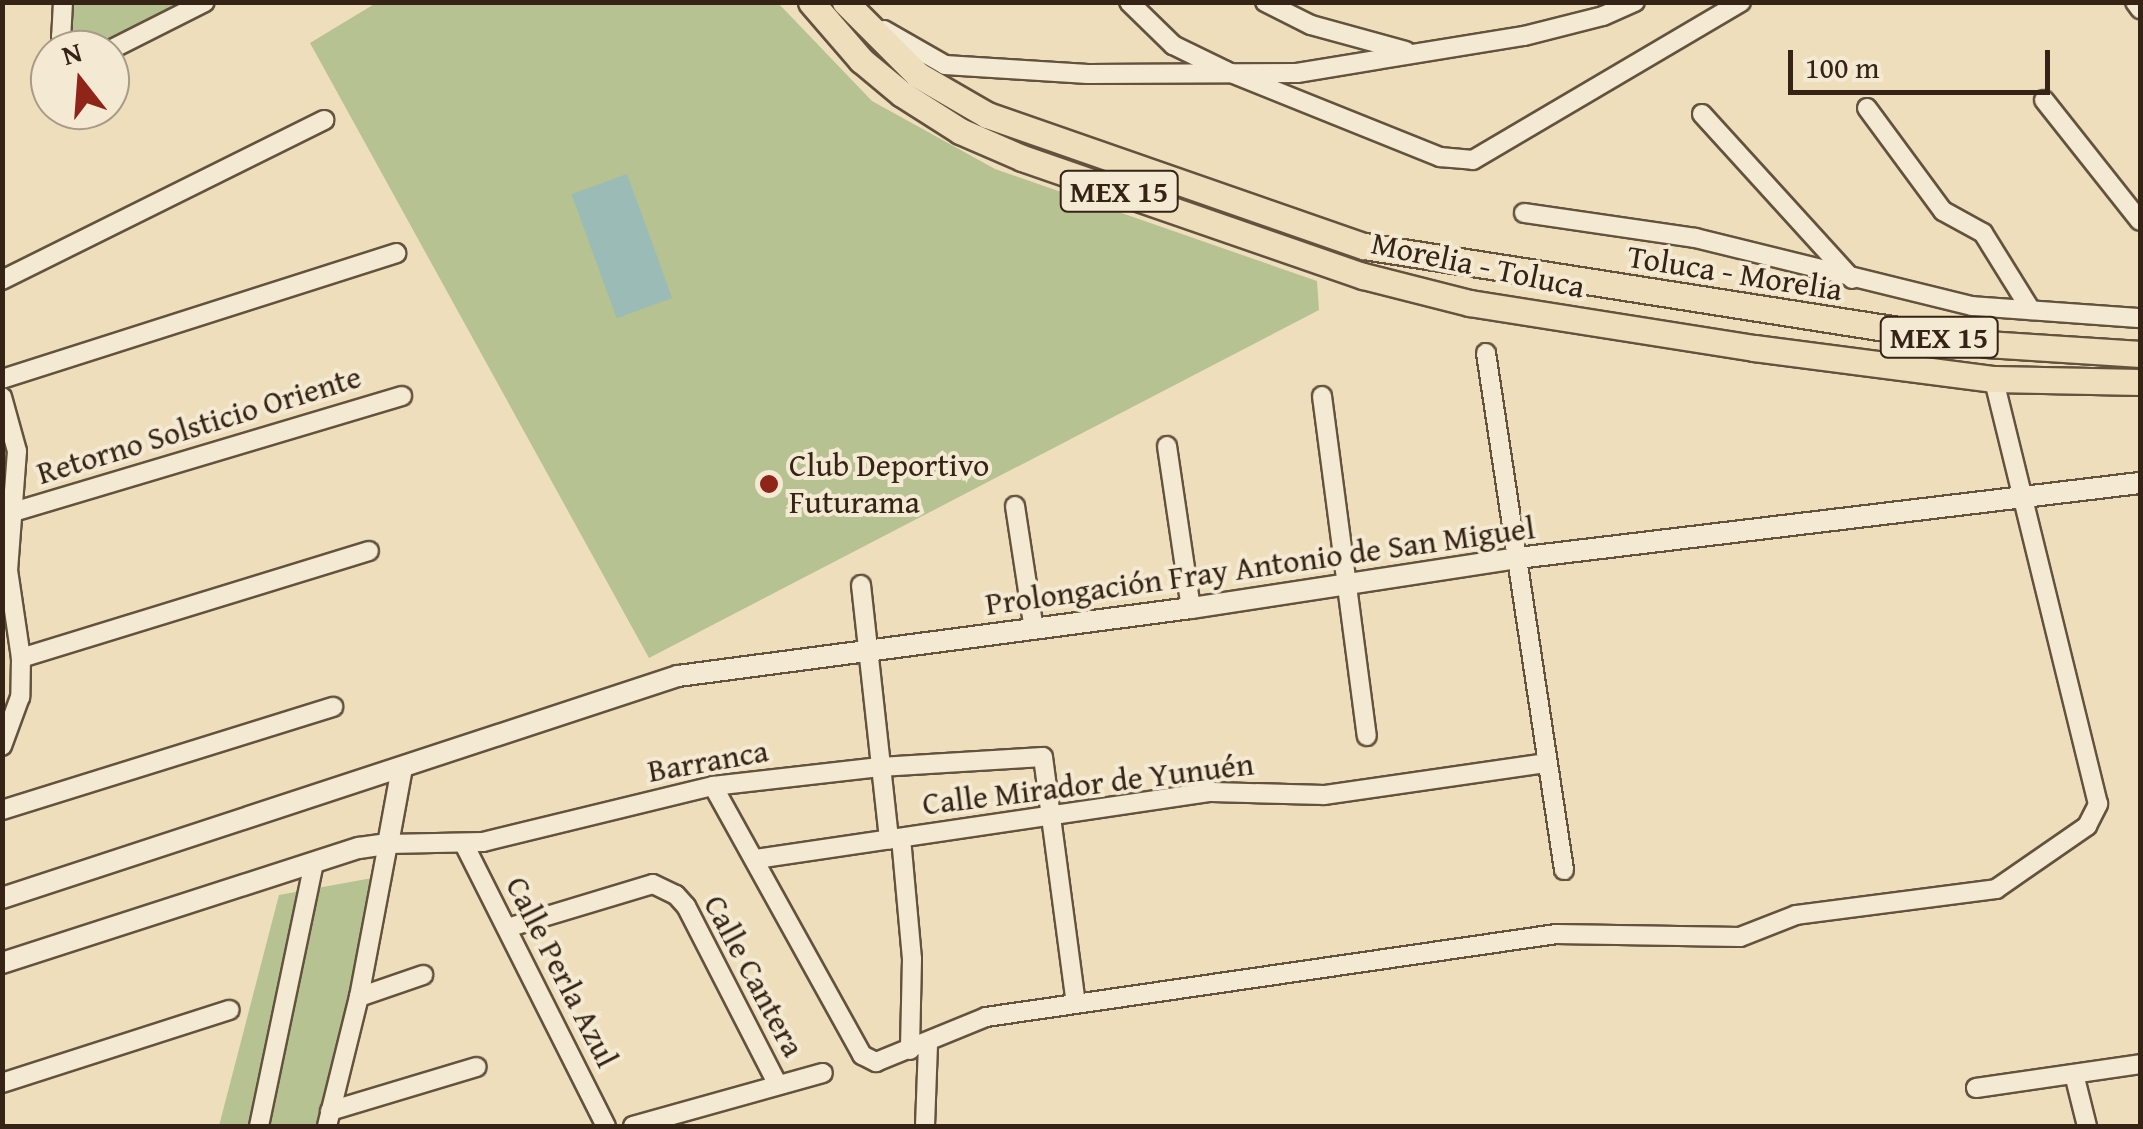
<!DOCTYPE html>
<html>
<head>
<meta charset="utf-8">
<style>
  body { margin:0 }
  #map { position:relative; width:2143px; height:1129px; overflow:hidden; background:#eedebb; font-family:"Gentium Book Plus",serif }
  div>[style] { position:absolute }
  .green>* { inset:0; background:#b6c292 }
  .water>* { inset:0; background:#9abbb6; transform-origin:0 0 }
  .roads { filter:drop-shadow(2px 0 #63523e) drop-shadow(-2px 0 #63523e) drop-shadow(0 2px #63523e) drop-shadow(0 -2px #63523e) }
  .minor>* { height:18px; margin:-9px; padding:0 9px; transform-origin:9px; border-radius:9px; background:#f4ead3 }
  .tertiary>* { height:20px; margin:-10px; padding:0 10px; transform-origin:10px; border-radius:10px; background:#f4ead3 }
  .primary>* { height:25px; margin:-12.5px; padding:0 12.5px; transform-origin:12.5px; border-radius:12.5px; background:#eedebb }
  .dots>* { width:28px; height:28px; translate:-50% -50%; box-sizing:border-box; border:5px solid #f4ead3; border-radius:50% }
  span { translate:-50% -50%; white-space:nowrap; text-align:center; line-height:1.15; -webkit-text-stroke:8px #f4ead3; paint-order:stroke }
  .shield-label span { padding:2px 8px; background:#f4ead3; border:2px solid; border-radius:8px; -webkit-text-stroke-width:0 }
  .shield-label { font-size:30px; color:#352415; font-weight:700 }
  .street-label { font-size:32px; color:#352415 }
  .poi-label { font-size:32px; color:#352415 }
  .left { translate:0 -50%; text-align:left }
  .frame { position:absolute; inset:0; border:5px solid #352415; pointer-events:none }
  .north { position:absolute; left:30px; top:30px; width:100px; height:100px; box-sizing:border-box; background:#f4ead3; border:2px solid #a89b87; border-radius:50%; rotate:343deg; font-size:28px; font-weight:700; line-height:40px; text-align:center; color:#352415 }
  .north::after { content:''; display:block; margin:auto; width:35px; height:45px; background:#8f2418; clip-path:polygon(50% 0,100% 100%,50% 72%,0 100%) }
  .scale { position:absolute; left:1788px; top:50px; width:262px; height:45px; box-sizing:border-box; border:5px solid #352415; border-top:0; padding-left:12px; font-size:30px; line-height:35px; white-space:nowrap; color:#352415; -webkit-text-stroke:8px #f4ead3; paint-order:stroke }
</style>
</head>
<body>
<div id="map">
  <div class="green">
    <i style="clip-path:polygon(73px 3px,73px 2px,179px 3px,100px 44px,82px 42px,72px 28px)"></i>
    <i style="clip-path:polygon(376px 3px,778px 3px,872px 101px,995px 169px,1317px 281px,1319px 310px,649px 658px,310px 43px)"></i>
    <i style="clip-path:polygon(394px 874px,338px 1126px,219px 1126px,279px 895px)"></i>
  </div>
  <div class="water">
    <i style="left:627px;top:174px;width:132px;height:59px;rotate:70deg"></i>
  </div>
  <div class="roads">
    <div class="minor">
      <i style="left:63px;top:2px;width:34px;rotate:93deg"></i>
      <i style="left:61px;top:36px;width:15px;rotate:67deg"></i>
      <i style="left:1129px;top:2px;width:62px;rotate:44.3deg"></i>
      <i style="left:1173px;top:45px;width:59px;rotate:26.1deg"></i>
      <i style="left:1226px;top:71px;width:231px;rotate:21.9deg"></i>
      <i style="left:1440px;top:157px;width:33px;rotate:5deg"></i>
      <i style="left:1473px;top:160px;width:311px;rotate:-30.5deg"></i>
      <i style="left:1265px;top:2px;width:51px;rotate:26.6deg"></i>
      <i style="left:1311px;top:25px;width:98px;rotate:15.3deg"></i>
      <i style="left:2135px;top:2px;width:9px;rotate:54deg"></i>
      <i style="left:884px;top:30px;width:70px;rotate:29.8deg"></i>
      <i style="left:945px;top:65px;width:143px;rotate:3.6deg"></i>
      <i style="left:1088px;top:74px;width:209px;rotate:-0.3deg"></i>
      <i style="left:1297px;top:73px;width:230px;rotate:-9.3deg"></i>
      <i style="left:1524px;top:36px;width:81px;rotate:-14.2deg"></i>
      <i style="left:1603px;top:16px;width:35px;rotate:-24deg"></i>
      <i style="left:110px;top:50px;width:106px;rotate:-26.8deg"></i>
      <i style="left:45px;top:86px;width:6px;rotate:-31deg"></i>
      <i style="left:2044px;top:100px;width:154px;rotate:51.6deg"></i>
      <i style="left:1867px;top:108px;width:128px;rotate:53.6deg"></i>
      <i style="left:1943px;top:211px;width:46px;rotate:28.8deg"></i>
      <i style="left:1983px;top:233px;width:91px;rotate:58.1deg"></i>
      <i style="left:1702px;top:114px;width:223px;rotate:47.7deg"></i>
      <i style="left:1524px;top:213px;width:173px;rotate:8.3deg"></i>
      <i style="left:1695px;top:238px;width:285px;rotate:13.8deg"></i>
      <i style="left:1972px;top:306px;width:168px;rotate:4.1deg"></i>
      <i style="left:2px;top:280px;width:360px;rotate:-26.4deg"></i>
      <i style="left:1486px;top:353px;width:523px;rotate:81.42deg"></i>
      <i style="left:2px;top:379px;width:414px;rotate:-17.7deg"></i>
      <i style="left:1322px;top:396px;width:343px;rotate:82.5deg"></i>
      <i style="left:2px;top:397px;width:56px;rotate:74.5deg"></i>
      <i style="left:17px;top:451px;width:119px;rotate:94.3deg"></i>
      <i style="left:8px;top:570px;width:89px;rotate:81.6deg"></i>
      <i style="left:21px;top:658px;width:39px;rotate:91deg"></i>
      <i style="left:20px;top:697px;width:52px;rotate:110.2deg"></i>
      <i style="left:1167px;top:446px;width:164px;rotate:81.6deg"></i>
      <i style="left:1015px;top:506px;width:125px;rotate:81.3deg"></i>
      <i style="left:13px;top:512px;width:406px;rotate:-16.6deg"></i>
      <i style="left:861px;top:585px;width:256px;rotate:83.7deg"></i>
      <i style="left:21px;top:658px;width:364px;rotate:-17.1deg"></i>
      <i style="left:713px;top:786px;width:308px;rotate:61deg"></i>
      <i style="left:862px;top:1055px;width:16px;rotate:27deg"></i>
      <i style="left:876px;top:1062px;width:119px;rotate:-22.2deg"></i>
      <i style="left:986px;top:1017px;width:576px;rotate:-8.28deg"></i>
      <i style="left:1556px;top:934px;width:184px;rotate:0.9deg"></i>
      <i style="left:1740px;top:937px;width:60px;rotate:-21.4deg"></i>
      <i style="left:1796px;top:915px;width:202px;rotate:-7.4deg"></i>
      <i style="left:1996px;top:889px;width:111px;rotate:-34.7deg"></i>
      <i style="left:2087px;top:826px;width:25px;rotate:-63deg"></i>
      <i style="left:2098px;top:804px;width:438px;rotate:-103.8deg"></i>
      <i style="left:2px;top:810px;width:347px;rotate:-17.3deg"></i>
      <i style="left:901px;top:838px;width:121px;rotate:84.8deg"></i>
      <i style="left:912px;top:959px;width:91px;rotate:91.3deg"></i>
      <i style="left:464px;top:844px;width:316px;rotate:63.3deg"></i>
      <i style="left:756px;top:859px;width:461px;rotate:-8.4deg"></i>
      <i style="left:1212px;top:792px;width:112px;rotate:1.5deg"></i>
      <i style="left:1324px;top:795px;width:225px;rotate:-8.2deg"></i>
      <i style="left:507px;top:928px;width:152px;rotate:-16.8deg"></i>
      <i style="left:653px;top:884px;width:25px;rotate:26deg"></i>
      <i style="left:676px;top:895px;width:15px;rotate:48deg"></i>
      <i style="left:686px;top:906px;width:201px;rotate:62.8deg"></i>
      <i style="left:359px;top:997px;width:68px;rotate:-19deg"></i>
      <i style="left:2074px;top:1074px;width:54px;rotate:76deg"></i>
      <i style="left:2px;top:1083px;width:239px;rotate:-17.8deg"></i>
      <i style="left:1976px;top:1088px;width:166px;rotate:-8.3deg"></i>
      <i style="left:330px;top:1111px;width:153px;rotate:-16.7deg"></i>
      <i style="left:259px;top:1126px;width:269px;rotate:-78.2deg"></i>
      <i style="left:327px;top:1126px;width:133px;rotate:-76.1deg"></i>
      <i style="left:359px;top:997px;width:156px;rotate:-79.3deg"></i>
      <i style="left:388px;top:844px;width:95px;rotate:-1.2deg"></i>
      <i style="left:483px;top:842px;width:237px;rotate:-13.7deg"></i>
      <i style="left:713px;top:786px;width:168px;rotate:-6.5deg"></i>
      <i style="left:880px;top:767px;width:163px;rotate:-3.5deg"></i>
      <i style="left:1043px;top:757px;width:248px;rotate:82.4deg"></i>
      <i style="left:633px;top:1126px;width:197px;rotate:-15.6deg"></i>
      <i style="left:925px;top:1126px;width:83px;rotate:-87.9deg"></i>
    </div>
    <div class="tertiary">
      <i style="left:2px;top:898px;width:712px;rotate:-18.18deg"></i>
      <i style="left:678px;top:676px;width:517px;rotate:-7.55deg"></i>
      <i style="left:1191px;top:608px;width:331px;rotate:-8.7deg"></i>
      <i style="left:1518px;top:558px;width:627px;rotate:-6.88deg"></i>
      <i style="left:2px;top:963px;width:375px;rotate:-17.9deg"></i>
      <i style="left:359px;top:848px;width:29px;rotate:-8deg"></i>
      <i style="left:388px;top:844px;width:77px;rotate:-79.6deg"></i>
    </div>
    <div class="primary">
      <i style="left:811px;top:2px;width:77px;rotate:49.2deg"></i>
      <i style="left:861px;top:60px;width:53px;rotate:39.7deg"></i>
      <i style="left:902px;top:94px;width:69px;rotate:32.5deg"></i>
      <i style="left:960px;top:131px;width:68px;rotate:23.5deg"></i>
      <i style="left:1022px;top:158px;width:361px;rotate:19.1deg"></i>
      <i style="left:1363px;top:276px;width:110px;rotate:14.2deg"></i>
      <i style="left:1470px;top:303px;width:288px;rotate:9deg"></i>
      <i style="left:1754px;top:348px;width:242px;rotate:7.4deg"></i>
      <i style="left:1994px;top:379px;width:146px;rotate:1.2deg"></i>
      <i style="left:845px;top:2px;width:103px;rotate:45deg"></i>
      <i style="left:918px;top:75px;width:80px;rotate:30.1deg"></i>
      <i style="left:987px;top:115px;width:399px;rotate:19.2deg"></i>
      <i style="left:1364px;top:246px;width:631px;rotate:8.94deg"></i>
      <i style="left:1987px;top:344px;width:153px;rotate:3.7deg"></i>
    </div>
  </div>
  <div class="dots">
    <i style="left:769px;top:484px;background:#8f2418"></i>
  </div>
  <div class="shield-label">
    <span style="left:1119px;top:191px">MEX 15</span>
    <span style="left:1939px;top:337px">MEX 15</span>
  </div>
  <div class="street-label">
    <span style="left:1478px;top:265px;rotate:12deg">Morelia - Toluca</span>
    <span style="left:1735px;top:273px;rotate:9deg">Toluca - Morelia</span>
    <span style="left:199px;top:425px;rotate:-17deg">Retorno Solsticio Oriente</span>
    <span style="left:1260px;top:566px;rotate:-8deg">Prolongación Fray Antonio de San Miguel</span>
    <span style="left:708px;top:761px;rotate:-10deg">Barranca</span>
    <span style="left:1088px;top:784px;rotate:-7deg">Calle Mirador de Yunuén</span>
    <span style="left:562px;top:972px;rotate:63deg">Calle Perla Azul</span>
    <span style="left:754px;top:976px;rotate:62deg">Calle Cantera</span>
  </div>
  <div class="poi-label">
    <span class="left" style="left:789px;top:484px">Club Deportivo<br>Futurama</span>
  </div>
  <div class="frame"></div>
  <div class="north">N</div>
  <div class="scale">100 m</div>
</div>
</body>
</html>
